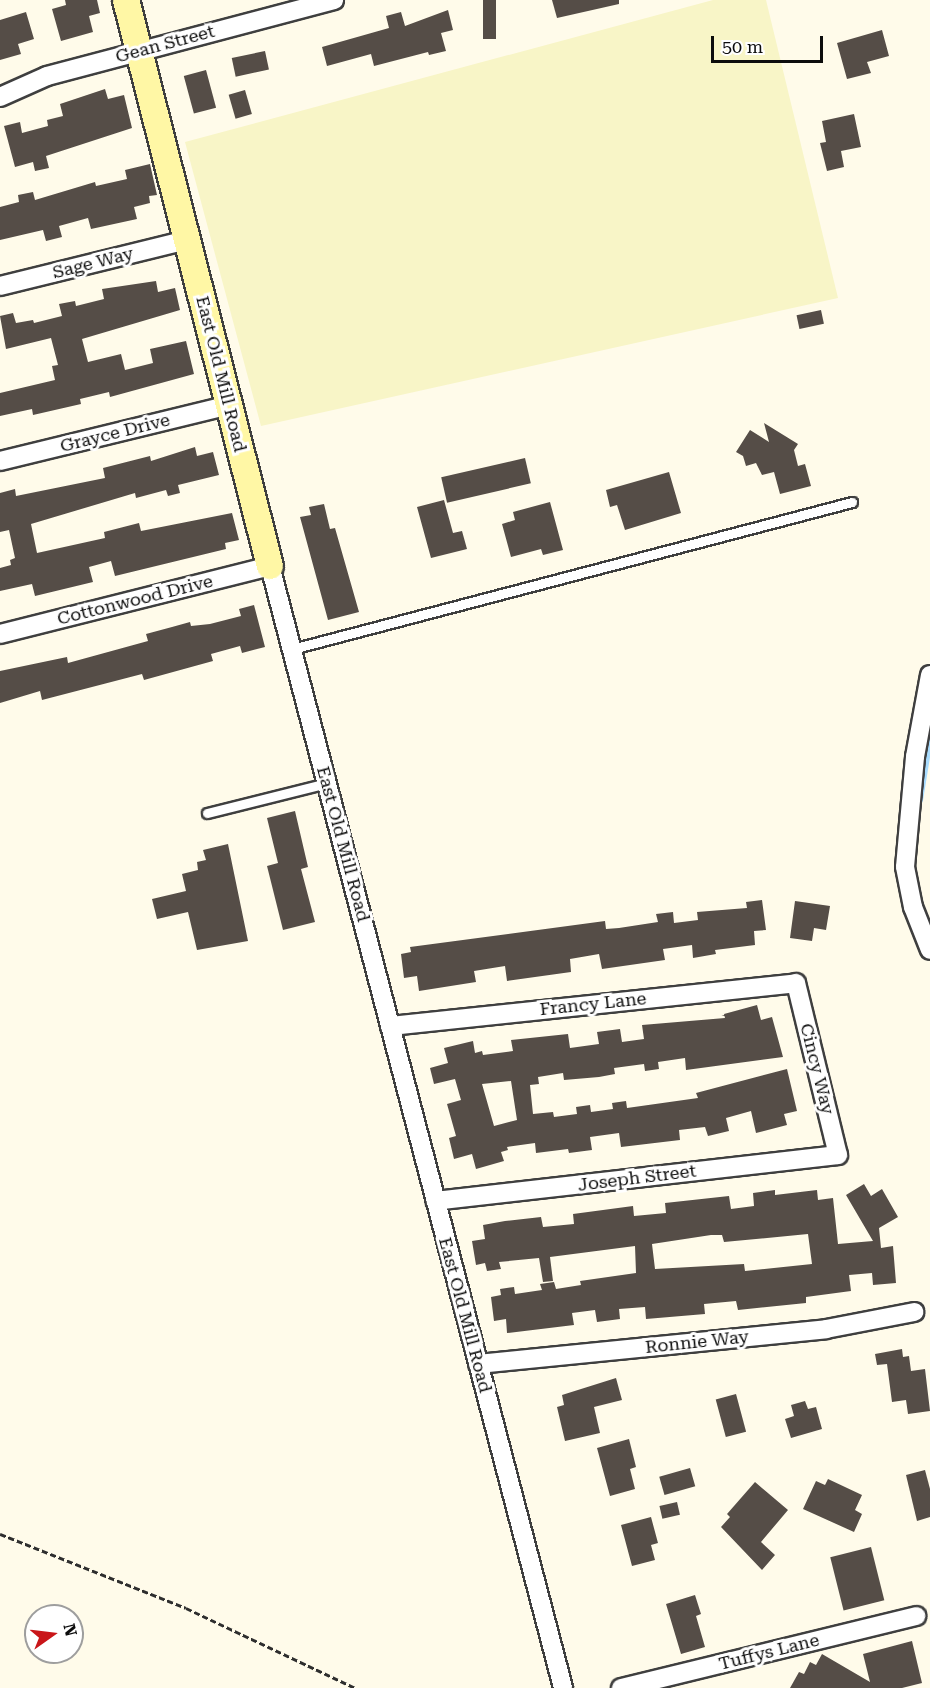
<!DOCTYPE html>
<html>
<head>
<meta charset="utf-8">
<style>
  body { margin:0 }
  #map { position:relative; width:930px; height:1688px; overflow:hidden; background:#fffbea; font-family:"Roboto Serif",serif }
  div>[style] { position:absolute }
  .farmland>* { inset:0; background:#f8f5c7 }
  .stream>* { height:4.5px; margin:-2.25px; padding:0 2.25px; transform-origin:2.25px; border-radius:2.25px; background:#a8dbfd }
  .building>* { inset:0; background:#554d47; transform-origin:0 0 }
  .path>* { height:3px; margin-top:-1.5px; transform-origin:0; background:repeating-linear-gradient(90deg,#2e2e2e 0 6px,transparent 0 9px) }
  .roads { filter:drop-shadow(2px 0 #3f3f3f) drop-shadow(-2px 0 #3f3f3f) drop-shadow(0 2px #3f3f3f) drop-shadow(0 -2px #3f3f3f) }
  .lane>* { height:9px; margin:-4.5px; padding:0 4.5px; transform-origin:4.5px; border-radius:4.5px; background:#fff }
  .street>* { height:18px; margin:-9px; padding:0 9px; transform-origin:9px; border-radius:9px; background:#fff }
  .secondary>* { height:26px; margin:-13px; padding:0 13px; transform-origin:13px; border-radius:13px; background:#fff7a5 }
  span { translate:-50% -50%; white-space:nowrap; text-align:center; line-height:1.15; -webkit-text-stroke:6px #fff; paint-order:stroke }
  .street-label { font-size:18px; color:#0c0c0c }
  .north { position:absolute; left:24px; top:1604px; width:60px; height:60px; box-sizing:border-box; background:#fff; border:2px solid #9e9e9e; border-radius:50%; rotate:76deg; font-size:16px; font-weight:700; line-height:24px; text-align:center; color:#0c0c0c }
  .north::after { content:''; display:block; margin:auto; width:21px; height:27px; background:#c91619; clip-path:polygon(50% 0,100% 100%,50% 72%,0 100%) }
  .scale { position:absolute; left:711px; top:36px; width:112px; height:27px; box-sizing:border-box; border:3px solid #0c0c0c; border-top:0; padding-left:8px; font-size:18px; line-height:21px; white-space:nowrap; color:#0c0c0c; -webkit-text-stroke:4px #fff; paint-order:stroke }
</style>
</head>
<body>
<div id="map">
  <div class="farmland">
    <i style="clip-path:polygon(713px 0,766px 0,838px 298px,261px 426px,185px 142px)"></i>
  </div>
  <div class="stream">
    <i style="left:920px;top:800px;width:63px;rotate:-80.8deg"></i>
  </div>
  <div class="building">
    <i style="clip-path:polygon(65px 0,97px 0,100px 13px,89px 16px,93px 32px,61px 41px,52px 9px,66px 5px)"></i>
    <i style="left:483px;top:0;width:13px;height:39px"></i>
    <i style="clip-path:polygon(552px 0,619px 0,619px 4px,557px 18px)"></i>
    <i style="clip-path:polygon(448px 10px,453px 30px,441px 33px,446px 51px,429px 55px,428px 52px,374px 66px,371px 54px,327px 66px,322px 47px,389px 28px,386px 16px,401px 12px,405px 26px)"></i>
    <i style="clip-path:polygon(26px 12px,34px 39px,18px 44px,21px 54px,0 60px,0 20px)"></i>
    <i style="clip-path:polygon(882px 30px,889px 56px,867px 62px,871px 73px,847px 79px,837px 43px)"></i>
    <i style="left:265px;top:51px;width:19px;height:34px;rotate:78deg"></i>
    <i style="left:206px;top:70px;width:39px;height:23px;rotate:75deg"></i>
    <i style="clip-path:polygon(105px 89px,108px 99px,124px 95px,132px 128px,46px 156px,49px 168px,35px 171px,33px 162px,15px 167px,4px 126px,20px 122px,22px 133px,48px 126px,47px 120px,63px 116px,60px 104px)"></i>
    <i style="left:245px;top:90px;width:25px;height:17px;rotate:74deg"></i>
    <i style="clip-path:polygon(854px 114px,861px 147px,841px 151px,844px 167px,827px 171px,820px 143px,826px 142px,822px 121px)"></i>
    <i style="clip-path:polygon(150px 164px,157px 195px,149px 196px,150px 203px,134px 207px,137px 219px,91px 229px,88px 218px,59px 226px,62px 237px,46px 241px,43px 230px,0 240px,0 207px,19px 202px,18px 195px,33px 192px,35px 200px,95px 182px,96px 186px,127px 179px,125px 170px)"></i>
    <i style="clip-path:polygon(156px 281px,158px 292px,175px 288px,180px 310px,82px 339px,88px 362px,121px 354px,125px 370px,153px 363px,150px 349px,186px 341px,194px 374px,110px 397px,109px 392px,80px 399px,81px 404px,33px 415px,32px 409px,0 416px,0 393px,55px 380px,52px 366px,58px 365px,51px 338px,6px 349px,0 316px,13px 313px,16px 323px,33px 320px,34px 323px,62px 316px,59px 304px,75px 301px,76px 306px,104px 299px,102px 289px)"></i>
    <i style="left:821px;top:310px;width:14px;height:25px;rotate:78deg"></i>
    <i style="clip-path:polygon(764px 423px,798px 444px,794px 450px,798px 466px,805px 464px,811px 486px,780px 494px,774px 472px,762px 475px,756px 463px,746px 466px,743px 456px,736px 452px,750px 430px,769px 442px)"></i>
    <i style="clip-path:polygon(195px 447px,197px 456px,213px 452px,219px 475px,178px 485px,180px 493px,168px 496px,166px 490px,136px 498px,135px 493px,31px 524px,37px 553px,105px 538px,104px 532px,139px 523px,141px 531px,232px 513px,239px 540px,225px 543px,226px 549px,115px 576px,111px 561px,89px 567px,93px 582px,35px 596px,32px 584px,0 591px,0 568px,11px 565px,10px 560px,15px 558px,9px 530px,0 532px,0 493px,15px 489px,16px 496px,105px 478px,103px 468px,150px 456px,151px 461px)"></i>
    <i style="left:525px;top:458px;width:26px;height:86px;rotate:77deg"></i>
    <i style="clip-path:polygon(669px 472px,681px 513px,625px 530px,617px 505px,610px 507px,606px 490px)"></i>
    <i style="clip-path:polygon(444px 500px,453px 533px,462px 531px,467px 549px,431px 558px,417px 507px)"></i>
    <i style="clip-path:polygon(550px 502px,563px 550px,543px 555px,541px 549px,511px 557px,502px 524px,515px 520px,513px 512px)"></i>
    <i style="clip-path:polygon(324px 504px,330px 529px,335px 528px,359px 612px,328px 620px,300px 517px,311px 515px,309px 507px)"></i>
    <i style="clip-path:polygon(254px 605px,265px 647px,242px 653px,240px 646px,211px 654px,213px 661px,144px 680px,142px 674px,42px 700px,40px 691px,0 703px,0 671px,67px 657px,68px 663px,148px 641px,146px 634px,172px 627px,190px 622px,191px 626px,210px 624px,241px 616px,239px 609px)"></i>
    <i style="clip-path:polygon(295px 811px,308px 867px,301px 869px,315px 922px,283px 930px,267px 866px,278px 863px,267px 818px)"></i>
    <i style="clip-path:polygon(228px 844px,248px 941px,197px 950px,188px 912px,157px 919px,152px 899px,186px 891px,182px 874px,198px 870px,197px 862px,206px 860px,203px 850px)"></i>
    <i style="clip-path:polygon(762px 900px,766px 930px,754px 931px,755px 945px,715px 950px,716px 954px,693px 958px,692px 945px,663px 949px,665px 960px,602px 969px,599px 954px,570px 959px,571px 972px,507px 981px,505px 966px,474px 971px,476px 982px,419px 991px,417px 976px,404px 978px,401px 954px,411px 952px,410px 947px,605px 921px,606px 929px,619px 928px,658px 922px,656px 914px,673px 912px,674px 923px,698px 920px,697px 912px,747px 908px,746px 902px)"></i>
    <i style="clip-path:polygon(795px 901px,830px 906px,826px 930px,814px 928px,812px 941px,790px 938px)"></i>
    <i style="clip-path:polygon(evenodd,757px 1005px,761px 1020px,772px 1017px,783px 1057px,686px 1070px,685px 1058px,658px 1062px,659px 1069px,645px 1071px,644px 1064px,614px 1068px,615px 1074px,599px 1077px,564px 1080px,563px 1073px,538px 1077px,539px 1084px,530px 1085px,533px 1114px,553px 1112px,554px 1117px,577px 1114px,576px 1107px,590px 1105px,591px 1112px,613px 1109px,612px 1103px,626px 1101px,627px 1108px,698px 1098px,696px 1093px,787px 1069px,797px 1111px,784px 1114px,787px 1125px,756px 1133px,751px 1111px,726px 1118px,729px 1131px,708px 1136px,705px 1127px,679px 1130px,680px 1140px,621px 1147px,619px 1133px,590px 1137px,592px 1150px,569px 1153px,568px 1149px,536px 1153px,535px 1143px,507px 1147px,508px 1150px,501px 1152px,504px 1161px,476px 1169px,472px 1154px,454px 1159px,449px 1138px,456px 1136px,447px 1104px,461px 1100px,455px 1079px,434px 1084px,430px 1068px,448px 1063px,444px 1048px,473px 1041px,475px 1053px,482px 1051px,483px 1055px,513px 1051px,511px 1040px,568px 1034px,570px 1048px,599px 1044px,597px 1032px,620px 1029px,622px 1042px,644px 1039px,642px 1025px,725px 1018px,724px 1014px,757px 1005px,511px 1081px,517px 1120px,494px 1126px,482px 1084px,511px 1081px)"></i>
    <i style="clip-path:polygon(evenodd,864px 1184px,871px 1196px,882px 1189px,898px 1217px,879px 1228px,881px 1248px,893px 1246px,896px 1283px,873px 1285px,872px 1273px,849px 1275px,851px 1291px,806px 1297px,806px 1303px,738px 1310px,736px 1301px,704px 1304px,705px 1314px,646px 1319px,645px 1307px,619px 1309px,620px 1319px,597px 1322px,595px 1310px,572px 1313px,574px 1325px,507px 1333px,506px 1319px,494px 1321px,491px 1297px,501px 1295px,500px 1289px,514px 1287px,515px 1294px,542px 1290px,540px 1284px,554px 1282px,556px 1289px,581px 1285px,580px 1281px,636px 1273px,635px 1246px,550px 1257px,553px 1281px,543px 1282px,539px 1258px,499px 1262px,501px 1269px,487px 1271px,485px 1263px,476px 1265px,472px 1241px,485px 1239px,483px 1225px,505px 1221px,541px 1217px,543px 1227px,574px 1224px,573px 1214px,633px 1206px,634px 1216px,666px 1213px,665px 1203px,729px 1196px,731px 1209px,754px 1206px,753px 1193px,775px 1190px,775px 1195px,817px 1190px,818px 1200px,833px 1198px,838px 1244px,873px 1241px,846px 1195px,864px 1184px,808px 1234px,812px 1264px,745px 1271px,744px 1264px,655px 1269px,652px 1244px,711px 1235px,722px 1235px,724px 1242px,808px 1234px)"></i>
    <i style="clip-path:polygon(902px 1349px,903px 1357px,909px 1356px,911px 1371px,925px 1369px,930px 1411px,908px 1414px,906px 1400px,892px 1402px,887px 1364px,877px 1365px,875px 1354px)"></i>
    <i style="clip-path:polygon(616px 1378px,622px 1400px,594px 1407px,600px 1433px,565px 1441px,557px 1407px,564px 1405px,562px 1395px)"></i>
    <i style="left:736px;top:1394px;width:39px;height:21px;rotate:75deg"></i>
    <i style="clip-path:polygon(805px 1401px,808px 1409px,816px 1407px,822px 1429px,791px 1438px,785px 1419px,794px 1416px,791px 1405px)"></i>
    <i style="clip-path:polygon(629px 1439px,636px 1467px,630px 1469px,635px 1489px,610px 1496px,597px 1448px)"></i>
    <i style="left:690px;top:1468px;width:19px;height:32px;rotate:74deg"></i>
    <i style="clip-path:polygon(925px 1470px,930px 1489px,930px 1517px,917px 1521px,906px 1475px)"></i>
    <i style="clip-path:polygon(828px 1479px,862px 1495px,855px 1510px,862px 1514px,854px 1532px,803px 1509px,816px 1481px,825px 1485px)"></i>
    <i style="clip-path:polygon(755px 1482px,788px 1510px,761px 1542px,775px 1555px,762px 1570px,721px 1527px,730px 1517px,727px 1514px)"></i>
    <i style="left:677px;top:1502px;width:13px;height:18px;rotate:77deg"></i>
    <i style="clip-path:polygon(651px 1517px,658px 1543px,651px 1545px,655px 1560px,632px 1566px,621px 1525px)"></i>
    <i style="left:871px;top:1547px;width:55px;height:42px;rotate:76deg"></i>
    <i style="clip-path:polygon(695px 1595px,701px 1614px,696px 1616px,705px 1647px,681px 1654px,666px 1604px)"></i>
    <i style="clip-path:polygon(912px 1641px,922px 1683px,902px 1688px,790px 1688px,799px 1672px,804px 1674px,810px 1662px,816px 1665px,822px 1654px,870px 1682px,863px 1654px)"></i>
  </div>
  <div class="path">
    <i style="left:0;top:1534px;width:200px;rotate:21.7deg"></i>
    <i style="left:186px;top:1608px;width:187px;rotate:25.3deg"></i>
  </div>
  <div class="roads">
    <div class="lane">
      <i style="left:292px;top:649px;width:579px;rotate:-14.71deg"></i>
      <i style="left:207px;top:813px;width:124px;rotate:-14deg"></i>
    </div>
    <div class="street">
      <i style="left:0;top:97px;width:51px;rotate:-24.1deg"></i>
      <i style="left:47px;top:76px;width:297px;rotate:-14.8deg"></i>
      <i style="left:0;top:286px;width:193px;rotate:-13.8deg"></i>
      <i style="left:0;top:461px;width:236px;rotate:-13.7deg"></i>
      <i style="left:0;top:634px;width:278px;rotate:-14.1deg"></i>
      <i style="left:270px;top:566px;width:1160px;rotate:75.36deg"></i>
      <i style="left:930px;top:675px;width:83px;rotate:100.4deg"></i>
      <i style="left:915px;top:757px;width:110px;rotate:95.2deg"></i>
      <i style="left:905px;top:867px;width:41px;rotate:78.7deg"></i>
      <i style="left:913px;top:907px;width:46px;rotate:68.4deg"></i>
      <i style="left:390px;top:1026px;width:408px;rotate:-6deg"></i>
      <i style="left:796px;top:983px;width:177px;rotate:76.3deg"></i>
      <i style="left:838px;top:1155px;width:405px;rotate:173.5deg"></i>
      <i style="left:478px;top:1364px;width:350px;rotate:-5.7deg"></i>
      <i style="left:826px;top:1329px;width:90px;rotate:-10.9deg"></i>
      <i style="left:621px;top:1688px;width:304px;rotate:-13.7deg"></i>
    </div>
    <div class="secondary">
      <i style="left:126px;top:0;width:584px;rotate:75.73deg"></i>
    </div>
  </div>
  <div class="street-label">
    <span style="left:165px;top:44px;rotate:-15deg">Gean Street</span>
    <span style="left:93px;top:263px;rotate:-14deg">Sage Way</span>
    <span style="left:221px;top:374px;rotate:76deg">East Old Mill Road</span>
    <span style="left:115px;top:433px;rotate:-14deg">Grayce Drive</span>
    <span style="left:135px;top:600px;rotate:-14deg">Cottonwood Drive</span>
    <span style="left:343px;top:844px;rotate:75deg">East Old Mill Road</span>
    <span style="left:593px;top:1004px;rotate:-6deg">Francy Lane</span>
    <span style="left:817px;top:1069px;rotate:76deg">Cincy Way</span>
    <span style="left:637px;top:1178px;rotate:-7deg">Joseph Street</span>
    <span style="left:465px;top:1315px;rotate:75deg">East Old Mill Road</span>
    <span style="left:697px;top:1342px;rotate:-6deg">Ronnie Way</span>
    <span style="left:769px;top:1652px;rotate:-14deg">Tuffys Lane</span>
  </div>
  <div class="north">N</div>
  <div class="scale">50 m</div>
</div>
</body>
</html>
